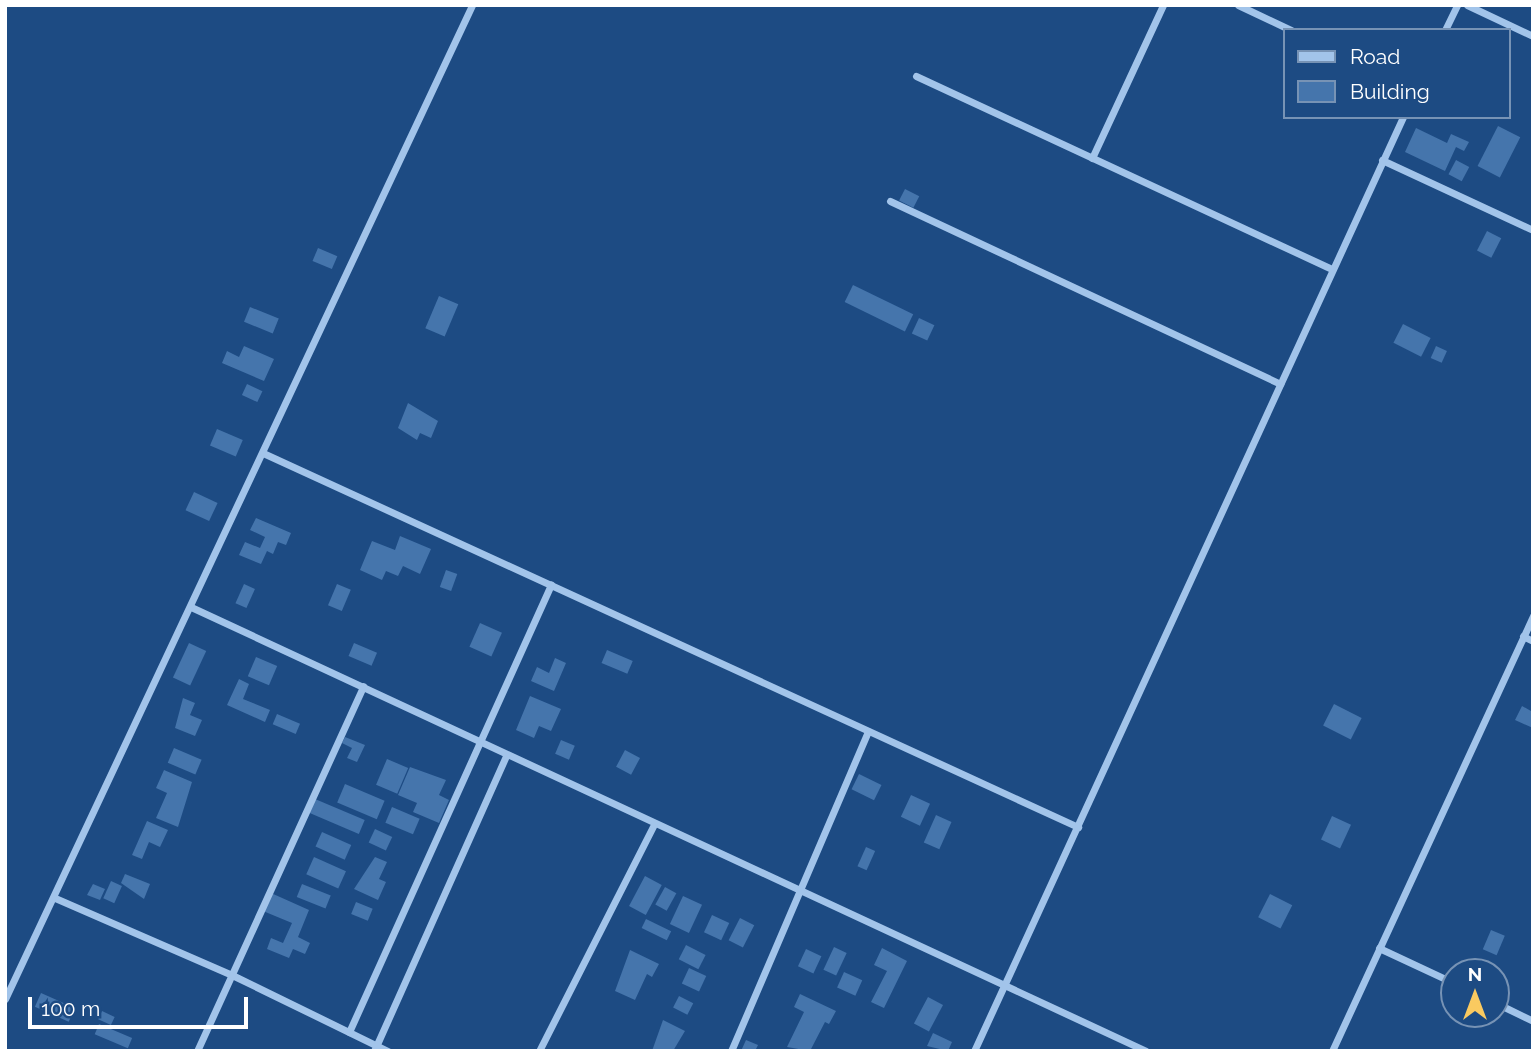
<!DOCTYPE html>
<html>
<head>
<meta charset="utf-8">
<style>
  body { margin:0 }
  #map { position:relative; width:1538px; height:1056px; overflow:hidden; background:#1d4b83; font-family:Raleway,sans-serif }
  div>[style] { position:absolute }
  .building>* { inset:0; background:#4575ac; transform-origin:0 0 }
  .minor>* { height:7px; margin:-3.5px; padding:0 3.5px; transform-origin:3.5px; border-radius:3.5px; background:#a2c4ea }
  span { translate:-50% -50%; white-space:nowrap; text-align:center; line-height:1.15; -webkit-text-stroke:6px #1d4b83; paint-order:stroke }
  .frame { position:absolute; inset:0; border:7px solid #fff; pointer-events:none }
  .legend { position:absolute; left:1283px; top:28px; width:228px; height:91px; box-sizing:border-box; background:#1d4b83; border:2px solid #7793b5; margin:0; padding:9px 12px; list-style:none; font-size:21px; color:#fff }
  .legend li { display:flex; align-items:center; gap:14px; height:35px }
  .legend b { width:35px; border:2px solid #7793b5 }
  .north { position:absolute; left:1440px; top:958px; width:70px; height:70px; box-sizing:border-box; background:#1d4b83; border:2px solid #7793b5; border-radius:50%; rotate:0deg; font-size:19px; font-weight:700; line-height:28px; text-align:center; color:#fff }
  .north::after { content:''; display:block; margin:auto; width:24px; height:32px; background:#faca60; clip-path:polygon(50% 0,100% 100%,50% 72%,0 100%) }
  .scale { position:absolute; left:28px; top:997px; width:220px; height:32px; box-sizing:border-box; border:4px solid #fff; border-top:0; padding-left:9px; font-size:21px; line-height:24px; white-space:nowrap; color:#fff; -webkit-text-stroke:5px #1d4b83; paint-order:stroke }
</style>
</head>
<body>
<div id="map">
  <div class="building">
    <i style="left:1498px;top:126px;width:25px;height:45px;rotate:27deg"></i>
    <i style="clip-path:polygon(1416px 128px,1447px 143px,1451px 134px,1469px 142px,1464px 151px,1456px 147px,1445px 171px,1405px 152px)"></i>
    <i style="left:1456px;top:160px;width:15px;height:16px;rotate:28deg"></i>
    <i style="left:905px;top:189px;width:16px;height:13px;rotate:27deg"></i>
    <i style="left:1487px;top:231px;width:16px;height:22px;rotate:27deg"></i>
    <i style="left:318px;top:248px;width:21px;height:14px;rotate:23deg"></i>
    <i style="left:853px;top:285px;width:67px;height:19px;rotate:26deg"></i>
    <i style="left:439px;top:296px;width:21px;height:35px;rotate:23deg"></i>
    <i style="left:250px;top:307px;width:31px;height:16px;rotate:22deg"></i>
    <i style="left:919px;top:318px;width:17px;height:17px;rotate:25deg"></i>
    <i style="left:1403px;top:324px;width:31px;height:21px;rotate:27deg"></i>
    <i style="clip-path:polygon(244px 346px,274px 359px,264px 381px,222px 363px,227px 351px,239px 357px)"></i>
    <i style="left:1436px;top:346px;width:12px;height:13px;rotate:24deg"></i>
    <i style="left:247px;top:384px;width:17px;height:12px;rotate:25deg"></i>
    <i style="clip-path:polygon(408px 403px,438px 421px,431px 438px,420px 433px,417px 440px,398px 428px)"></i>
    <i style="left:217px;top:429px;width:28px;height:18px;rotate:23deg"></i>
    <i style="left:194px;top:492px;width:26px;height:20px;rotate:25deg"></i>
    <i style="clip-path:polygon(256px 518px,291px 533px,286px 545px,278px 542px,273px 554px,267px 551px,261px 564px,239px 555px,245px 542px,260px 548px,265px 537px,250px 530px)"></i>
    <i style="clip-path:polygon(400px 536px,431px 549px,420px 574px,403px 566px,398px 576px,386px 571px,382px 580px,360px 570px,372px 541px,395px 550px)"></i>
    <i style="left:446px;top:570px;width:12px;height:18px;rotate:20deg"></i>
    <i style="left:244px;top:584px;width:12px;height:21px;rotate:24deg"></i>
    <i style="left:337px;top:584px;width:15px;height:23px;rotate:23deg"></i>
    <i style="left:480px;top:623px;width:24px;height:26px;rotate:24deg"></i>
    <i style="left:189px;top:643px;width:19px;height:38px;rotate:25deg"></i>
    <i style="left:354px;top:643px;width:25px;height:14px;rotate:23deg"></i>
    <i style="left:607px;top:650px;width:28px;height:14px;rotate:23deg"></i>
    <i style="left:256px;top:657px;width:23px;height:21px;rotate:23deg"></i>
    <i style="clip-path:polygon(555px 658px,566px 663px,554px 691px,531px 681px,537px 667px,549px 673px)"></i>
    <i style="clip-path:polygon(239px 679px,249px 684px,243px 699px,270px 710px,265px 722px,227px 705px)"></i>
    <i style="clip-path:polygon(530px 696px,561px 709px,551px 731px,539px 726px,534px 738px,516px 730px)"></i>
    <i style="clip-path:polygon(183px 698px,195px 703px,190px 715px,202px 720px,195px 736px,175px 728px)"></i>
    <i style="left:1334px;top:704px;width:31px;height:24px;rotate:27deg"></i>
    <i style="clip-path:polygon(1522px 706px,1531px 711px,1533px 707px,1533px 728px,1515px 720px)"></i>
    <i style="left:277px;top:714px;width:25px;height:11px;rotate:23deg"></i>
    <i style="clip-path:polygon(345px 737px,365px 745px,357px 762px,347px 758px,352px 748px,342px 743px)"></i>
    <i style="left:561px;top:740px;width:15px;height:15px;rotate:23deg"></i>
    <i style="left:174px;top:748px;width:30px;height:16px;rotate:23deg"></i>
    <i style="left:625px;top:750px;width:17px;height:19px;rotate:28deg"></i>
    <i style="left:387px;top:759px;width:23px;height:28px;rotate:23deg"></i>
    <i style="clip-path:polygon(410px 767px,446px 780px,439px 795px,449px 800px,439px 823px,413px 812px,417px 803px,398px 795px)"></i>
    <i style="clip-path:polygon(164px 770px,192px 782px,178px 827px,156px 818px,167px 793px,156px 788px)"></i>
    <i style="left:859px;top:774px;width:25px;height:17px;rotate:26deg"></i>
    <i style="left:345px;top:784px;width:43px;height:20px;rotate:23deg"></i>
    <i style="left:911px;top:795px;width:21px;height:24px;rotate:25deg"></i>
    <i style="left:315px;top:799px;width:54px;height:15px;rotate:23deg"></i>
    <i style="left:392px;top:807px;width:30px;height:17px;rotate:23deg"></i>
    <i style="left:936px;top:815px;width:17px;height:30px;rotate:24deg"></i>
    <i style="left:1332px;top:816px;width:21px;height:26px;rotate:25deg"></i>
    <i style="clip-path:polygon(147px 821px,168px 830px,160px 847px,149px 842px,142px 859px,132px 855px)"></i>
    <i style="left:375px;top:829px;width:19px;height:15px;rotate:25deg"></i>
    <i style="left:322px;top:832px;width:32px;height:16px;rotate:24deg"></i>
    <i style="left:866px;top:847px;width:10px;height:21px;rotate:24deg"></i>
    <i style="left:314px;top:857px;width:35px;height:19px;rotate:24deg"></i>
    <i style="clip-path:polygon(375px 857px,387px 862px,379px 879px,386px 882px,378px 900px,354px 889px)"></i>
    <i style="clip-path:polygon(125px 874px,150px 884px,144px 899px,121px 883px)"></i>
    <i style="left:645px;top:876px;width:19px;height:34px;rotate:28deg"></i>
    <i style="left:111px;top:881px;width:12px;height:19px;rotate:24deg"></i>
    <i style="clip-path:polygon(93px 884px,105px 889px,100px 900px,87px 895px)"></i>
    <i style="left:302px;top:884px;width:31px;height:14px;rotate:22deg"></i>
    <i style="left:665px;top:887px;width:13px;height:20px;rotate:29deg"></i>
    <i style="clip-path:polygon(271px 893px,309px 910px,298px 937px,310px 943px,305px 954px,293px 949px,289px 958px,267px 949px,271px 938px,283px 943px,292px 923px,263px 911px)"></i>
    <i style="left:1270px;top:894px;width:25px;height:26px;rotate:27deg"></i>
    <i style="left:683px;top:896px;width:21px;height:31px;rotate:25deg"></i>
    <i style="left:356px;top:902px;width:18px;height:13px;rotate:22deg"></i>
    <i style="left:712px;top:915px;width:19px;height:19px;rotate:25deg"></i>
    <i style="left:740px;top:918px;width:16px;height:25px;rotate:27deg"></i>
    <i style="left:646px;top:919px;width:28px;height:10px;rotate:26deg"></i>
    <i style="left:1491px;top:930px;width:15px;height:21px;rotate:23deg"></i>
    <i style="left:686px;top:945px;width:22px;height:16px;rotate:27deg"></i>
    <i style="left:834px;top:947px;width:14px;height:25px;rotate:25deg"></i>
    <i style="clip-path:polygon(882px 948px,907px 961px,884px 1008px,871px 1002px,887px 971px,874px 965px)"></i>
    <i style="left:806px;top:949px;width:17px;height:19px;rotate:25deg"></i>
    <i style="clip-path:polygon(630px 950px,659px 964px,652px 977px,647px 974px,635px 1000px,615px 991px)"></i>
    <i style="left:689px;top:968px;width:19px;height:17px;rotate:25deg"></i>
    <i style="left:844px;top:972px;width:20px;height:17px;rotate:24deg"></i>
    <i style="left:41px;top:993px;width:37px;height:15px;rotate:24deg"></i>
    <i style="clip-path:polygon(800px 994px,836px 1011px,829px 1024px,825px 1022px,810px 1051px,787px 1047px,804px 1012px,794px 1007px)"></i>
    <i style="left:679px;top:996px;width:16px;height:13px;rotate:27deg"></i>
    <i style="left:928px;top:997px;width:17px;height:30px;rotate:28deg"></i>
    <i style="left:102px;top:1011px;width:14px;height:9px;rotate:25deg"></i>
    <i style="clip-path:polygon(663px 1020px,685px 1031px,673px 1051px,652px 1051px)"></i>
    <i style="left:99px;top:1024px;width:36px;height:11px;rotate:23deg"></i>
    <i style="clip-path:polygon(933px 1033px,952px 1042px,948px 1051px,927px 1046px)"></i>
    <i style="clip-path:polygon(746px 1040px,758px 1045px,755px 1051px,741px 1051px)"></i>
  </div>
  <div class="minor">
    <i style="left:1238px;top:5px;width:59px;rotate:25.3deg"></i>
    <i style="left:1467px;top:5px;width:73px;rotate:25.2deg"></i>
    <i style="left:1445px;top:30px;width:28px;rotate:-64deg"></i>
    <i style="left:916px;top:76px;width:459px;rotate:24.9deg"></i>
    <i style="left:1092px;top:158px;width:169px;rotate:-65.1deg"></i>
    <i style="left:1382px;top:160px;width:166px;rotate:24.9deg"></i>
    <i style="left:890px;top:201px;width:431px;rotate:25.1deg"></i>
    <i style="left:263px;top:453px;width:897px;rotate:24.65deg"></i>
    <i style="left:191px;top:607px;width:1053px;rotate:24.93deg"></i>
    <i style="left:1523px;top:636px;width:11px;rotate:27deg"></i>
    <i style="left:55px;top:898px;width:193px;rotate:23.5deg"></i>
    <i style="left:232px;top:975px;width:174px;rotate:26deg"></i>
    <i style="left:1379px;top:948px;width:83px;rotate:25deg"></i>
    <i style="left:5px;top:999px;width:1098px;rotate:-64.83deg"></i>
    <i style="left:1496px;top:1003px;width:41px;rotate:25.9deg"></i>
    <i style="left:349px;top:1032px;width:491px;rotate:-65.7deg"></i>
    <i style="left:197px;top:1051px;width:401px;rotate:-65.5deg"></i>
    <i style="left:374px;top:1051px;width:323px;rotate:-65.9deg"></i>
    <i style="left:539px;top:1051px;width:254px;rotate:-63.1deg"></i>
    <i style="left:731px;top:1051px;width:348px;rotate:-66.8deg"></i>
    <i style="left:974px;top:1051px;width:1028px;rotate:-65.33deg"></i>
    <i style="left:1332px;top:1051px;width:480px;rotate:-65.2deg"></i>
  </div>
  <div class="frame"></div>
  <ul class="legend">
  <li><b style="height:9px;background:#a2c4ea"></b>Road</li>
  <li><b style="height:19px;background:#4575ac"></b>Building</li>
  </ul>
  <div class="north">N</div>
  <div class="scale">100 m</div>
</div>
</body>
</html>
